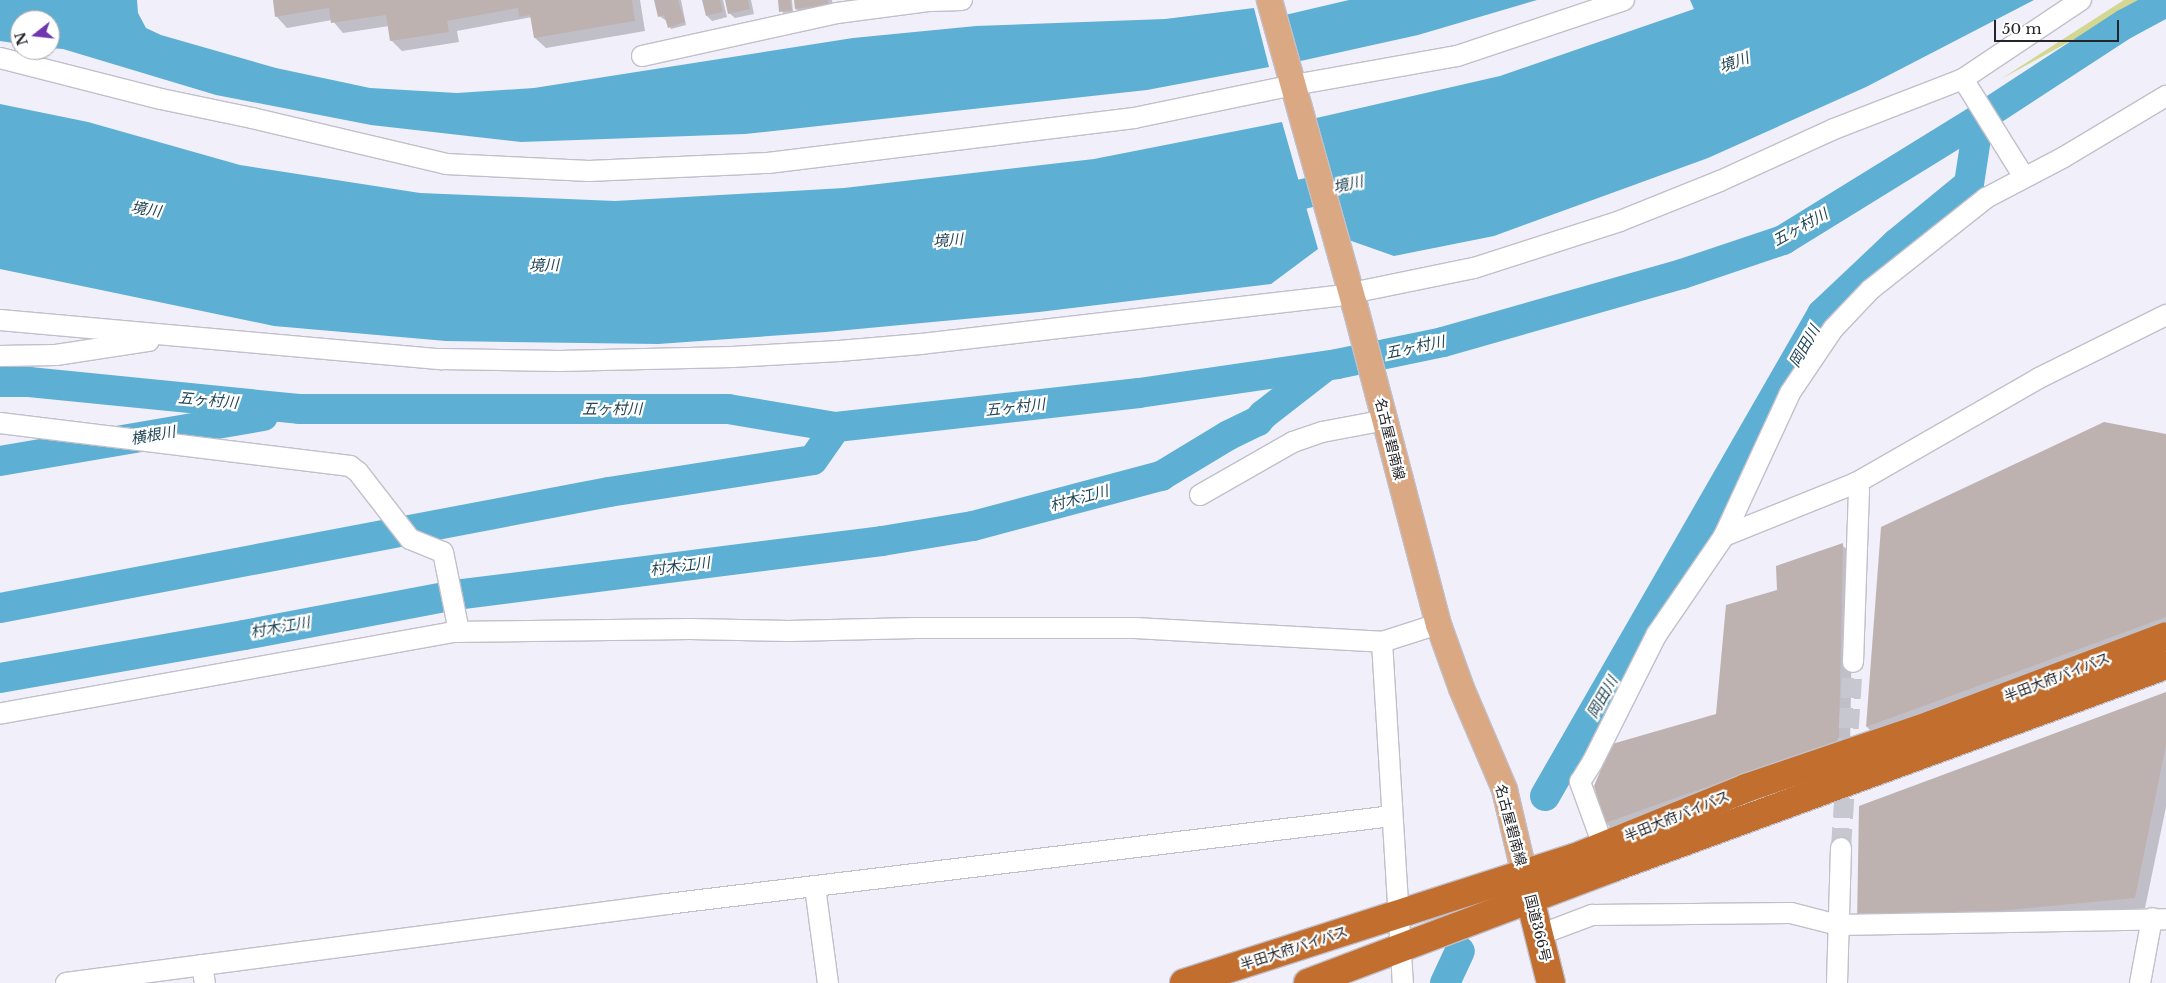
<!DOCTYPE html>
<html>
<head>
<meta charset="utf-8">
<style>
  body { margin:0 }
  #map { position:relative; width:2166px; height:983px; overflow:hidden; background:#f0effa; font-family:"Libre Baskerville","Noto Sans JP",serif }
  div>[style] { position:absolute }
  .green>* { inset:0; background:#d3d792 }
  .water>* { inset:0; background:#5eafd4 }
  .shadow>* { inset:0; background:#0003 }
  .river>* { height:30px; margin:-15px; padding:0 15px; transform-origin:15px; border-radius:15px; background:#5eafd4 }
  .building>* { inset:0; background:#beb2b0 }
  .minor-tunnel>* { height:20px; margin-top:-10px; transform-origin:0; background:repeating-linear-gradient(90deg,#c7c7d0 0 20px,transparent 0 30px) }
  .roads { filter:drop-shadow(1px 0 #c1c0ca) drop-shadow(-1px 0 #c1c0ca) drop-shadow(0 1px #c1c0ca) drop-shadow(0 -1px #c1c0ca) }
  .minor>* { height:20px; margin:-10px; padding:0 10px; transform-origin:10px; border-radius:10px; background:#fff }
  .major>* { height:25px; margin:-12.5px; padding:0 12.5px; transform-origin:12.5px; border-radius:12.5px; background:#daa882 }
  .highway>* { height:28px; margin:-14px; padding:0 14px; transform-origin:14px; border-radius:14px; background:#c16e2f }
  span { translate:-50% -50%; white-space:nowrap; text-align:center; line-height:1.15; -webkit-text-stroke:4.5px #fff; paint-order:stroke }
  .street-label { font-size:14px; color:#252529 }
  .water-label { font-size:15px; color:#1f4454; font-style:italic }
  .north { position:absolute; left:10px; top:10px; width:50px; height:50px; box-sizing:border-box; background:#fff; border:1px solid #a8a8a9; border-radius:50%; rotate:254deg; font-size:14px; font-weight:700; line-height:20px; text-align:center; color:#252529 }
  .north::after { content:''; display:block; margin:auto; width:18px; height:22px; background:#6f36ad; clip-path:polygon(50% 0,100% 100%,50% 72%,0 100%) }
  .scale { position:absolute; left:1994px; top:20px; width:125px; height:22px; box-sizing:border-box; border:2px solid #252529; border-top:0; padding-left:6px; font-size:15px; line-height:18px; white-space:nowrap; color:#252529; -webkit-text-stroke:4px #fff; paint-order:stroke }
</style>
</head>
<body>
<div id="map">
  <div class="green">
    <i style="clip-path:polygon(2124px 0,2146px 0,2001px 79px)"></i>
  </div>
  <div class="water">
    <i style="clip-path:polygon(0 0,137px 0,138px 13px,146px 28px,161px 35px,276px 68px,370px 88px,457px 93px,534px 88px,853px 38px,976px 26px,1165px 19px,1254px 8px,1269px 67px,1147px 90px,745px 134px,521px 142px,371px 125px,216px 95px,63px 49px,50px 48px,50px 20px,20px 20px,20px 44px,0 41px)"></i>
    <i style="clip-path:polygon(1349px 0,1537px 0,1418px 35px,1296px 62px,1285px 15px)"></i>
    <i style="clip-path:polygon(1690px 0,2034px 0,1866px 87px,1708px 158px,1494px 236px,1394px 256px,1343px 238px,1312px 119px,1500px 76px,1694px 9px)"></i>
    <i style="clip-path:polygon(0 104px,88px 122px,240px 165px,420px 193px,615px 201px,844px 188px,1094px 159px,1282px 122px,1318px 249px,1271px 284px,1039px 312px,826px 332px,658px 344px,446px 341px,274px 326px,0 269px)"></i>
  </div>
  <div class="shadow">
    <i style="clip-path:polygon(274px 0,640px 0,645px 31px,546px 48px,535px 38px,532px 17px,457px 31px,459px 42px,402px 51px,391px 40px,389px 26px,343px 33px,332px 20px,287px 28px,277px 17px)"></i>
    <i style="clip-path:polygon(655px 0,681px 0,686px 25px,671px 29px,667px 21px,659px 16px)"></i>
    <i style="clip-path:polygon(703px 0,723px 0,727px 17px,712px 21px,707px 16px)"></i>
    <i style="clip-path:polygon(727px 0,751px 0,754px 14px,735px 18px,729px 13px)"></i>
    <i style="clip-path:polygon(779px 0,792px 0,793px 12px,783px 13px)"></i>
    <i style="clip-path:polygon(795px 0,832px 0,833px 10px,802px 14px,796px 9px)"></i>
    <i style="clip-path:polygon(2166px 435px,2166px 632px,1878px 738px,1867px 727px,1883px 527px)"></i>
    <i style="clip-path:polygon(1842px 545px,1853px 555px,1850px 751px,1617px 834px,1606px 823px,1596px 786px,1717px 715px,1778px 591px)"></i>
    <i style="clip-path:polygon(2166px 694px,2166px 807px,2145px 908px,1869px 934px)"></i>
  </div>
  <div class="river">
    <i style="left:1264px;top:203px;width:88px;rotate:-13.1deg"></i>
    <i style="left:0;top:382px;width:29px"></i>
    <i style="left:29px;top:382px;width:271px;rotate:5.7deg"></i>
    <i style="left:299px;top:409px;width:429px"></i>
    <i style="left:728px;top:409px;width:109px;rotate:9.5deg"></i>
    <i style="left:836px;top:427px;width:305px;rotate:-6.4deg"></i>
    <i style="left:1139px;top:393px;width:200px;rotate:-8.3deg"></i>
    <i style="left:1337px;top:364px;width:108px;rotate:-11.7deg"></i>
    <i style="left:1443px;top:342px;width:248px;rotate:-15.9deg"></i>
    <i style="left:1682px;top:274px;width:107px;rotate:-18.6deg"></i>
    <i style="left:1783px;top:240px;width:230px;rotate:-31.7deg"></i>
    <i style="left:1979px;top:119px;width:174px;rotate:-33.1deg"></i>
    <i style="left:2125px;top:24px;width:47px;rotate:-28.2deg"></i>
    <i style="left:0;top:461px;width:267px;rotate:-9.7deg"></i>
    <i style="left:0;top:608px;width:620px;rotate:-10.78deg"></i>
    <i style="left:609px;top:492px;width:206px;rotate:-8.9deg"></i>
    <i style="left:813px;top:460px;width:40px;rotate:-55.1deg"></i>
    <i style="left:0;top:678px;width:248px;rotate:-10deg"></i>
    <i style="left:244px;top:635px;width:215px;rotate:-10.7deg"></i>
    <i style="left:455px;top:595px;width:430px;rotate:-7.2deg"></i>
    <i style="left:882px;top:541px;width:92px;rotate:-9.4deg"></i>
    <i style="left:973px;top:526px;width:195px;rotate:-14.9deg"></i>
    <i style="left:1161px;top:476px;width:79px;rotate:-31.1deg"></i>
    <i style="left:1229px;top:435px;width:32px;rotate:-26deg"></i>
    <i style="left:1258px;top:421px;width:8px;rotate:-50deg"></i>
    <i style="left:1263px;top:415px;width:80px;rotate:-37.9deg"></i>
    <i style="left:1545px;top:796px;width:556px;rotate:-60.11deg"></i>
    <i style="left:1822px;top:314px;width:103px;rotate:-43.4deg"></i>
    <i style="left:1897px;top:243px;width:93px;rotate:-39.3deg"></i>
    <i style="left:1969px;top:184px;width:66px;rotate:-81.3deg"></i>
    <i style="left:1445px;top:983px;width:35px;rotate:-65deg"></i>
  </div>
  <div class="building">
    <i style="clip-path:polygon(273px 0,632px 0,635px 21px,534px 38px,530px 15px,519px 17px,518px 8px,447px 21px,449px 32px,390px 41px,386px 15px,331px 23px,329px 8px,275px 17px)"></i>
    <i style="clip-path:polygon(654px 0,678px 0,685px 22px,668px 28px,664px 15px,658px 17px)"></i>
    <i style="clip-path:polygon(702px 0,720px 0,723px 12px,706px 16px)"></i>
    <i style="clip-path:polygon(725px 0,748px 0,750px 9px,728px 14px)"></i>
    <i style="clip-path:polygon(778px 0,790px 0,792px 10px,779px 12px)"></i>
    <i style="clip-path:polygon(794px 0,828px 0,828px 5px,795px 9px)"></i>
    <i style="clip-path:polygon(2104px 422px,2166px 434px,2166px 617px,1866px 727px,1881px 527px)"></i>
    <i style="clip-path:polygon(1843px 543px,1839px 740px,1605px 823px,1594px 786px,1612px 744px,1716px 714px,1726px 605px,1777px 590px,1776px 566px)"></i>
    <i style="clip-path:polygon(2166px 692px,2166px 745px,2135px 898px,1857px 924px,1859px 806px)"></i>
  </div>
  <div class="minor-tunnel">
    <i style="left:1841px;top:848px;width:186px;rotate:-86.3deg"></i>
  </div>
  <div class="roads">
    <div class="minor">
      <i style="left:642px;top:56px;width:200px;rotate:-12.4deg"></i>
      <i style="left:837px;top:13px;width:94px;rotate:-7.4deg"></i>
      <i style="left:930px;top:1px;width:32px;rotate:-2deg"></i>
      <i style="left:0;top:58px;width:166px;rotate:14.3deg"></i>
      <i style="left:161px;top:99px;width:93px;rotate:11.8deg"></i>
      <i style="left:252px;top:118px;width:199px;rotate:13.3deg"></i>
      <i style="left:446px;top:164px;width:143px;rotate:2.8deg"></i>
      <i style="left:589px;top:171px;width:179px;rotate:-2.6deg"></i>
      <i style="left:768px;top:163px;width:369px;rotate:-7deg"></i>
      <i style="left:1134px;top:118px;width:163px;rotate:-11.7deg"></i>
      <i style="left:1294px;top:85px;width:166px;rotate:-10.1deg"></i>
      <i style="left:1457px;top:56px;width:176px;rotate:-18.5deg"></i>
      <i style="left:1963px;top:79px;width:115px;rotate:58.1deg"></i>
      <i style="left:0;top:320px;width:443px;rotate:5.1deg"></i>
      <i style="left:441px;top:359px;width:118px;rotate:1deg"></i>
      <i style="left:559px;top:361px;width:173px;rotate:-1.3deg"></i>
      <i style="left:732px;top:357px;width:107px;rotate:-3.2deg"></i>
      <i style="left:839px;top:351px;width:82px;rotate:-4.9deg"></i>
      <i style="left:921px;top:344px;width:419px;rotate:-6.6deg"></i>
      <i style="left:1337px;top:296px;width:140px;rotate:-11.6deg"></i>
      <i style="left:1474px;top:268px;width:153px;rotate:-17.8deg"></i>
      <i style="left:1620px;top:221px;width:108px;rotate:-21.8deg"></i>
      <i style="left:1720px;top:181px;width:125px;rotate:-24.5deg"></i>
      <i style="left:1834px;top:129px;width:138px;rotate:-21.2deg"></i>
      <i style="left:1963px;top:79px;width:142px;rotate:-33.8deg"></i>
      <i style="left:0;top:356px;width:56px;rotate:-1deg"></i>
      <i style="left:56px;top:355px;width:94px;rotate:-8.6deg"></i>
      <i style="left:0;top:423px;width:353px;rotate:7deg"></i>
      <i style="left:350px;top:466px;width:10px;rotate:37deg"></i>
      <i style="left:358px;top:472px;width:85px;rotate:52.2deg"></i>
      <i style="left:410px;top:539px;width:35px;rotate:22deg"></i>
      <i style="left:443px;top:552px;width:81px;rotate:78.6deg"></i>
      <i style="left:459px;top:631px;width:466px;rotate:169.8deg"></i>
      <i style="left:1200px;top:495px;width:107px;rotate:-29.7deg"></i>
      <i style="left:1293px;top:442px;width:31px;rotate:-19deg"></i>
      <i style="left:1322px;top:432px;width:65px;rotate:-10.6deg"></i>
      <i style="left:1724px;top:536px;width:142px;rotate:-21.9deg"></i>
      <i style="left:1856px;top:483px;width:211px;rotate:-29.8deg"></i>
      <i style="left:2039px;top:378px;width:142px;rotate:-26.4deg"></i>
      <i style="left:451px;top:632px;width:239px;rotate:-0.7deg"></i>
      <i style="left:690px;top:629px;width:99px;rotate:1.2deg"></i>
      <i style="left:789px;top:631px;width:126px;rotate:-1.4deg"></i>
      <i style="left:915px;top:628px;width:220px"></i>
      <i style="left:1135px;top:628px;width:247px;rotate:3.2deg"></i>
      <i style="left:1382px;top:642px;width:59px;rotate:-17.8deg"></i>
      <i style="left:1382px;top:642px;width:342px;rotate:86.5deg"></i>
      <i style="left:1853px;top:662px;width:171px;rotate:-88deg"></i>
      <i style="left:1859px;top:491px;width:9px;rotate:-111deg"></i>
      <i style="left:1608px;top:859px;width:82px;rotate:-110deg"></i>
      <i style="left:1580px;top:782px;width:22px;rotate:-58deg"></i>
      <i style="left:1592px;top:763px;width:144px;rotate:-63.3deg"></i>
      <i style="left:1657px;top:634px;width:119px;rotate:-55.6deg"></i>
      <i style="left:1724px;top:536px;width:157px;rotate:-65.2deg"></i>
      <i style="left:1790px;top:393px;width:77px;rotate:-56.1deg"></i>
      <i style="left:1833px;top:329px;width:54px;rotate:-46.5deg"></i>
      <i style="left:1870px;top:290px;width:148px;rotate:-38.4deg"></i>
      <i style="left:1986px;top:198px;width:88px;rotate:-27.7deg"></i>
      <i style="left:2064px;top:157px;width:119px;rotate:-30.9deg"></i>
      <i style="left:815px;top:887px;width:97px;rotate:82.3deg"></i>
      <i style="left:1539px;top:935px;width:57px;rotate:-20.7deg"></i>
      <i style="left:1592px;top:915px;width:199px;rotate:-0.6deg"></i>
      <i style="left:1791px;top:913px;width:49px;rotate:14.3deg"></i>
      <i style="left:1838px;top:925px;width:328px;rotate:-1deg"></i>
      <i style="left:202px;top:965px;width:18px;rotate:81deg"></i>
      <i style="left:66px;top:983px;width:606px;rotate:-7.49deg"></i>
      <i style="left:667px;top:904px;width:730px;rotate:-6.92deg"></i>
      <i style="left:1837px;top:983px;width:135px;rotate:-88.3deg"></i>
      <i style="left:2140px;top:983px;width:66px;rotate:-79.5deg"></i>
    </div>
    <div class="major">
      <i style="left:1269px;top:0;width:316px;rotate:74.4deg"></i>
      <i style="left:1354px;top:304px;width:331px;rotate:75.3deg"></i>
      <i style="left:1438px;top:624px;width:68px;rotate:70.2deg"></i>
      <i style="left:1461px;top:688px;width:110px;rotate:66.9deg"></i>
      <i style="left:1504px;top:789px;width:87px;rotate:76.8deg"></i>
    </div>
    <div class="highway">
      <i style="left:1526px;top:883px;width:103px;rotate:76deg"></i>
      <i style="left:1184px;top:983px;width:410px;rotate:-17.8deg"></i>
      <i style="left:1574px;top:858px;width:186px;rotate:-22.1deg"></i>
      <i style="left:1746px;top:788px;width:195px;rotate:-18.8deg"></i>
      <i style="left:1931px;top:725px;width:251px;rotate:-20.7deg"></i>
      <i style="left:1308px;top:983px;width:325px;rotate:-20.7deg"></i>
      <i style="left:1612px;top:868px;width:590px;rotate:-20.12deg"></i>
    </div>
  </div>
  <div class="street-label">
    <span style="left:1390px;top:439px;rotate:76deg">名古屋碧南線</span>
    <span style="left:2057px;top:677px;rotate:-21deg">半田大府パイパス</span>
    <span style="left:1677px;top:816px;rotate:-22deg">半田大府パイパス</span>
    <span style="left:1511px;top:825px;rotate:75deg">名古屋碧南線</span>
    <span style="left:1538px;top:928px;rotate:76deg">国道366号</span>
    <span style="left:1294px;top:948px;rotate:-18deg">半田大府パイパス</span>
  </div>
  <div class="water-label">
    <span style="left:1734px;top:62px;rotate:-19deg">境川</span>
    <span style="left:1348px;top:184px;rotate:-13deg">境川</span>
    <span style="left:146px;top:209px;rotate:9deg">境川</span>
    <span style="left:1800px;top:227px;rotate:-29deg">五ヶ村川</span>
    <span style="left:948px;top:240px;rotate:-4deg">境川</span>
    <span style="left:544px;top:265px;rotate:-1deg">境川</span>
    <span style="left:1804px;top:346px;rotate:-60deg">岡田川</span>
    <span style="left:1415px;top:347px;rotate:-12deg">五ヶ村川</span>
    <span style="left:208px;top:400px;rotate:5deg">五ヶ村川</span>
    <span style="left:1015px;top:407px;rotate:-6deg">五ヶ村川</span>
    <span style="left:612px;top:409px">五ヶ村川</span>
    <span style="left:153px;top:435px;rotate:-10deg">横根川</span>
    <span style="left:1079px;top:498px;rotate:-15deg">村木江川</span>
    <span style="left:680px;top:566px;rotate:-7deg">村木江川</span>
    <span style="left:280px;top:627px;rotate:-10deg">村木江川</span>
    <span style="left:1602px;top:697px;rotate:-60deg">岡田川</span>
  </div>
  <div class="north">N</div>
  <div class="scale">50 m</div>
</div>
</body>
</html>
